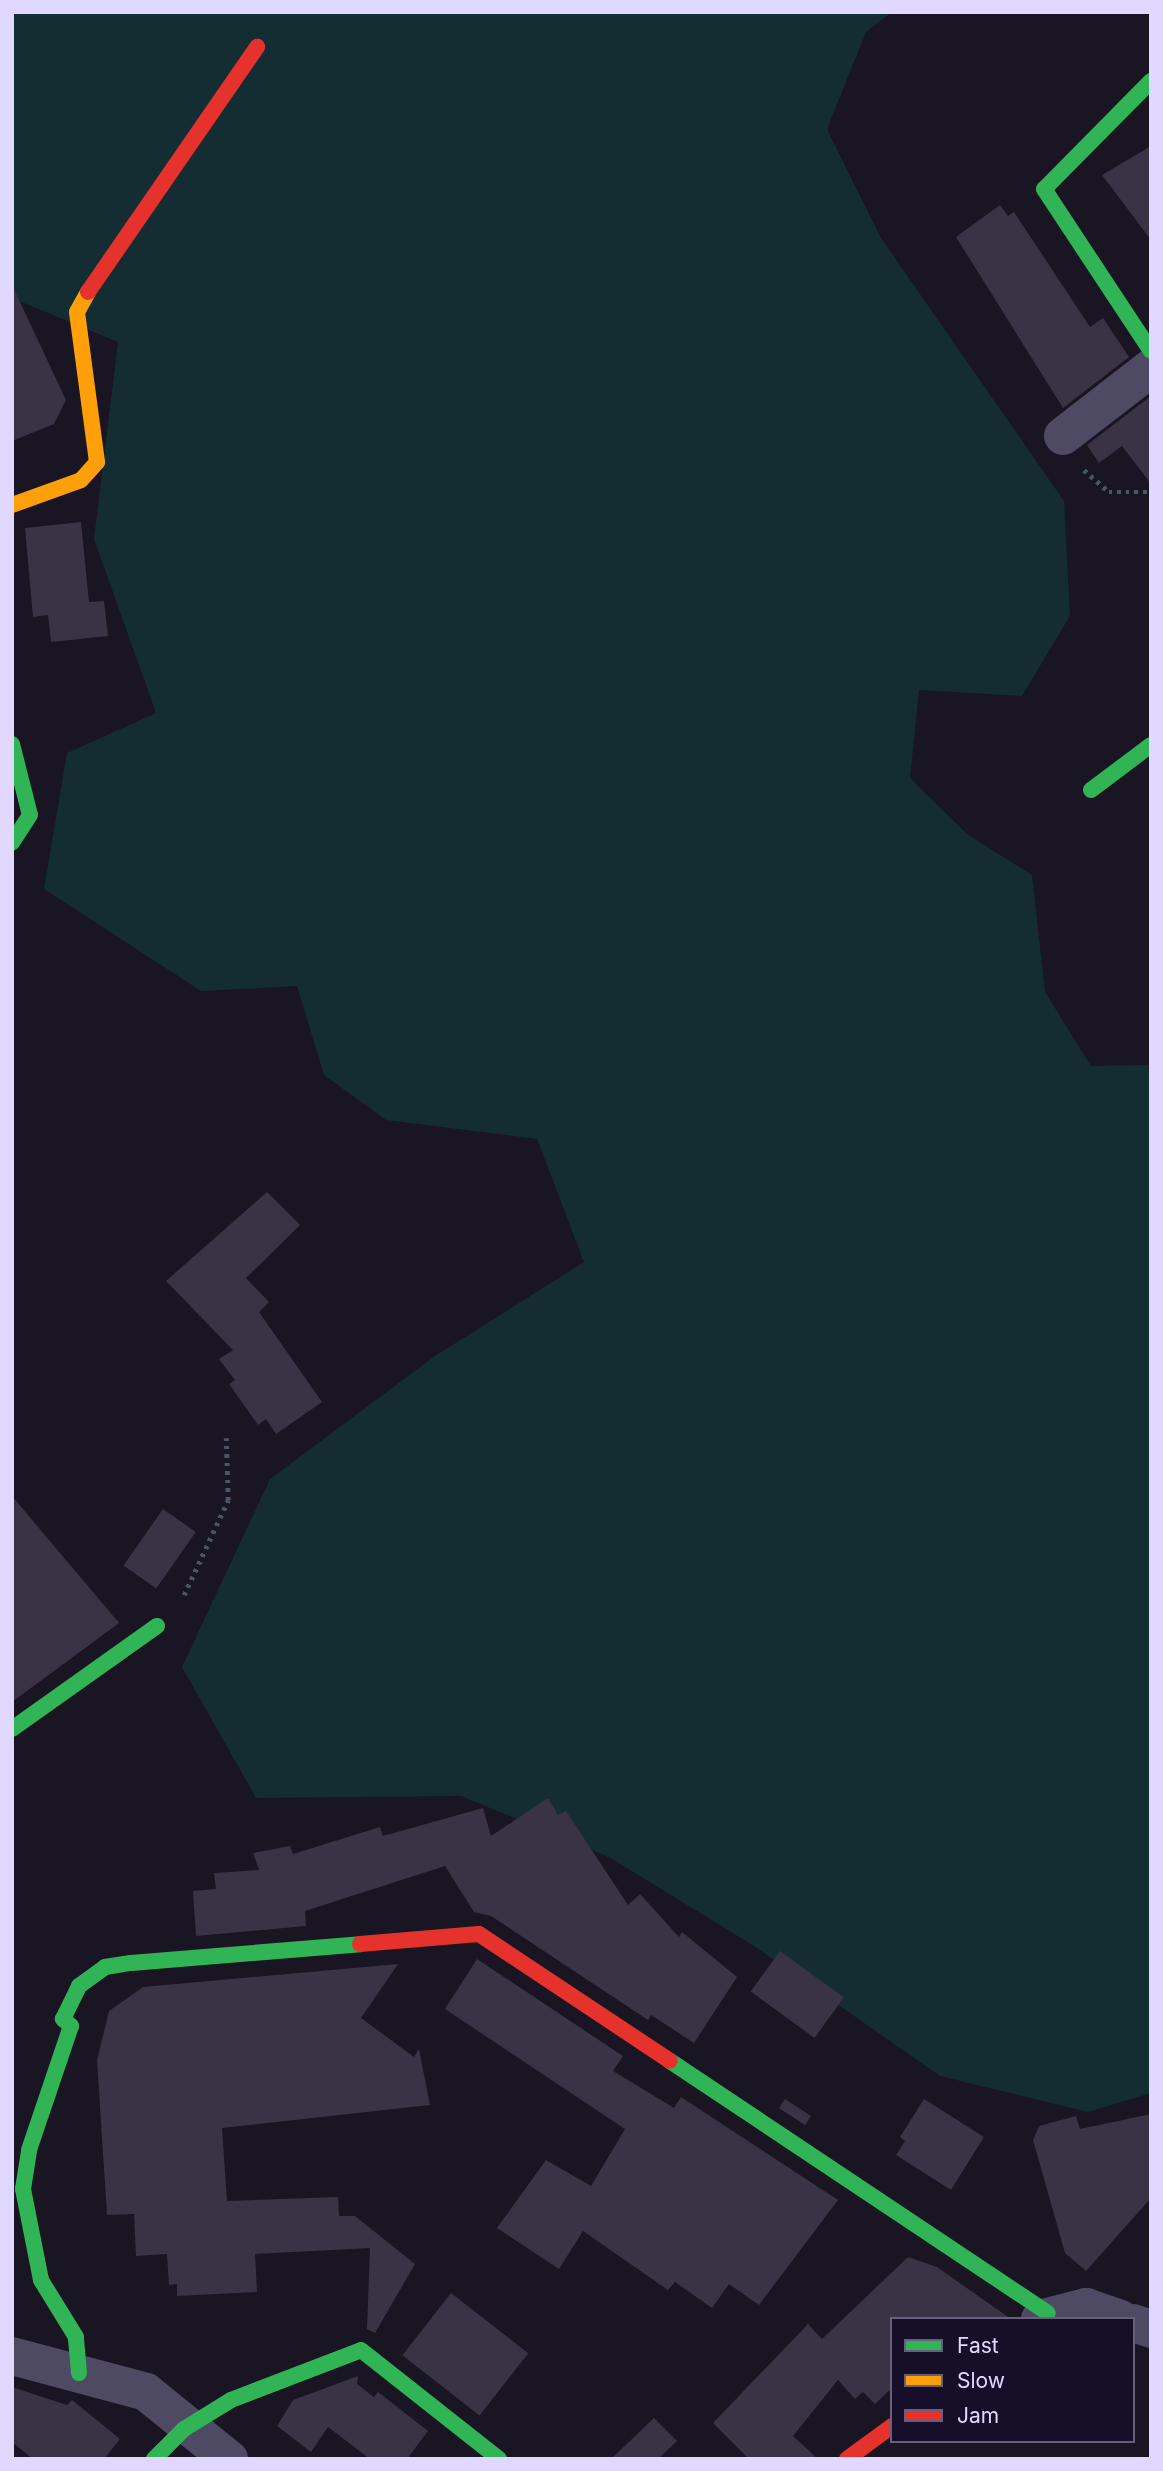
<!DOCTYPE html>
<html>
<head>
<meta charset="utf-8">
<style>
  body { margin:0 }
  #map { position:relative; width:1163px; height:2471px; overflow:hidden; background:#191523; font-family:Inter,sans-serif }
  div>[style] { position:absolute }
  .green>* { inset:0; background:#132d32 }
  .building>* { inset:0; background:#393345; transform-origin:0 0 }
  .path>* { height:4.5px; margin-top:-2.25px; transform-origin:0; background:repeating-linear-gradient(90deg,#495565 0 3.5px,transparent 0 8.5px) }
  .street>* { height:38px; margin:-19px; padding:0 19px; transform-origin:19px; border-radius:19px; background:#4f4a64 }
  .fast>* { height:16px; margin:-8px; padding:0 8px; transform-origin:8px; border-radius:8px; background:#30b455 }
  .slow>* { height:16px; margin:-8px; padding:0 8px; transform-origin:8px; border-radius:8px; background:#ff9f0a }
  .jam>* { height:16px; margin:-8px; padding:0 8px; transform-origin:8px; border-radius:8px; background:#e5322d }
  span { translate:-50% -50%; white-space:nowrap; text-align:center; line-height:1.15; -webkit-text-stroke:6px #170f29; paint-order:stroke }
  .frame { position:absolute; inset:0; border:14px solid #e1d8ff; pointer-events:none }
  .legend { position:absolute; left:890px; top:2317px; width:245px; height:126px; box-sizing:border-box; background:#170f29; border:2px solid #685f7f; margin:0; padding:9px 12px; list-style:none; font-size:21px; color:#e1d8ff }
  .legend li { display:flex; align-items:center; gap:14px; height:35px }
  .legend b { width:35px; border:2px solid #685f7f }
</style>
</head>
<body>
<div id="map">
  <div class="green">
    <i style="clip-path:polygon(12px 12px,892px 12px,866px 32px,827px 129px,881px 238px,1064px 501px,1070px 616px,1022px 696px,919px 690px,910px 778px,967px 834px,1032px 875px,1045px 992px,1091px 1066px,1151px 1065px,1151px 2093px,1088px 2112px,940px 2076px,754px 1946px,609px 1857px,461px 1796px,256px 1798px,182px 1667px,270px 1479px,435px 1356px,584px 1262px,537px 1139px,386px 1120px,324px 1075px,297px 986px,201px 991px,44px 889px,67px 753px,156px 713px,94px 539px,118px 342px,12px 298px)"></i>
  </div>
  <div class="building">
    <i style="clip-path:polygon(1151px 146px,1151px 240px,1102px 175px)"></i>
    <i style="clip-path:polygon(1000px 205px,1008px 216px,1014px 212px,1090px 327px,1103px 318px,1129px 357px,1063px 408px,956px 237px)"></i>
    <i style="clip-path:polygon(12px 285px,66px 400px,54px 424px,12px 441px)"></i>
    <i style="clip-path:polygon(1151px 396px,1151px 484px,1122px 446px,1099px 463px,1087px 445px)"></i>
    <i style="clip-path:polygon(81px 522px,89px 602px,104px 601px,108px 636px,51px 642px,48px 615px,33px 617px,25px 528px)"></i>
    <i style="clip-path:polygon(267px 1192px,300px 1225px,246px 1278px,269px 1302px,259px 1312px,322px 1402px,276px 1434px,266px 1419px,258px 1425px,229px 1384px,235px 1380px,219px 1359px,233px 1350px,166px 1281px)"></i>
    <i style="clip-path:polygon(12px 1496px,119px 1623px,12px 1702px)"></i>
    <i style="left:163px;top:1509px;width:40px;height:69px;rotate:35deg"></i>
    <i style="clip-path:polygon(548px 1798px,558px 1815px,566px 1811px,628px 1905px,640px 1894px,679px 1937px,682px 1932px,737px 1977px,694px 2043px,651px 2015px,648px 2020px,491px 1916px,474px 1912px,445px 1866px,305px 1911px,306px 1926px,196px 1936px,193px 1891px,216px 1889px,214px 1873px,259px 1870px,253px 1853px,290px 1846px,293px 1854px,380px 1827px,383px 1836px,483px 1808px,491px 1836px)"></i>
    <i style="left:780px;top:1951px;width:79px;height:50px;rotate:36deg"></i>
    <i style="clip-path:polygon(477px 1959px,623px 2056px,613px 2071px,674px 2108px,681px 2097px,838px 2200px,759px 2305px,729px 2284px,712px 2308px,675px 2282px,668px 2290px,583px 2231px,559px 2269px,497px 2228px,546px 2160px,591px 2186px,625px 2129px,445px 2009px)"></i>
    <i style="clip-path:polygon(398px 1964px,361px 2018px,414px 2057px,419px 2049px,430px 2105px,222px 2128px,227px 2201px,338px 2197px,339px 2216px,355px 2216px,415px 2264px,375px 2333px,367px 2329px,370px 2248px,255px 2254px,257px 2292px,177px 2296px,177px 2284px,169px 2285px,167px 2254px,136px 2256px,134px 2214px,107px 2215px,97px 2060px,109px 2011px,143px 1987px)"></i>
    <i style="left:785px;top:2099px;width:31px;height:11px;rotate:33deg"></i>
    <i style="clip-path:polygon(924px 2099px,984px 2137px,951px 2190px,896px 2155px,905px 2141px,900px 2137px)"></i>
    <i style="clip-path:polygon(1151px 2114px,1151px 2198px,1086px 2271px,1065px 2253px,1033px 2140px,1039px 2126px,1076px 2116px,1080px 2129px)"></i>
    <i style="clip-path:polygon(908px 2257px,937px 2267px,1011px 2319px,892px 2319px,892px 2388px,875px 2404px,863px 2392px,855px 2399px,838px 2380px,793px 2436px,818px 2459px,749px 2459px,713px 2423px,808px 2324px,822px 2339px)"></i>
    <i style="left:451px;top:2293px;width:98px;height:79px;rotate:38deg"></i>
    <i style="clip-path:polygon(358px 2376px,357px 2384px,374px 2397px,378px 2392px,428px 2431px,407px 2459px,370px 2459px,328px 2427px,311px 2452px,277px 2426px,293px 2400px)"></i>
    <i style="clip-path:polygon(12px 2387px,67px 2405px,72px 2400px,120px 2439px,104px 2459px,33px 2459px,12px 2442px)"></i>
    <i style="clip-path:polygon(654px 2418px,677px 2441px,658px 2459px,611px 2459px)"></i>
  </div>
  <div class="path">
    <i style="left:1084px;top:470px;width:33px;rotate:41deg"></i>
    <i style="left:1109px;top:492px;width:42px"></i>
    <i style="left:184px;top:1595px;width:105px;rotate:-65.1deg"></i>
    <i style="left:228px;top:1500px;width:62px;rotate:-91.8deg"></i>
  </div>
  <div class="street">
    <i style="left:1063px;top:436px;width:111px;rotate:-37.7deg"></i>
    <i style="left:1040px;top:2319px;width:48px;rotate:-14.6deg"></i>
    <i style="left:1086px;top:2307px;width:36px;rotate:19deg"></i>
    <i style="left:1133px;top:2323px;width:19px;rotate:18deg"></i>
    <i style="left:12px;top:2356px;width:139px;rotate:15deg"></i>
    <i style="left:146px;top:2392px;width:107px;rotate:38.9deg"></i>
  </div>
  <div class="fast">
    <i style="left:1151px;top:81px;width:152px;rotate:134.7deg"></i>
    <i style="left:1044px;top:189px;width:194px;rotate:56.6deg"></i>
    <i style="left:12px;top:744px;width:73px;rotate:75.8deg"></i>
    <i style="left:30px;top:815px;width:33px;rotate:123deg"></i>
    <i style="left:1091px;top:790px;width:75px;rotate:-36.9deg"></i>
    <i style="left:12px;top:1729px;width:178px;rotate:-35.4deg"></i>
    <i style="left:670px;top:2061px;width:454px;rotate:33.7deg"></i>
    <i style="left:79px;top:2373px;width:36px;rotate:-95deg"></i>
    <i style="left:76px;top:2337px;width:67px;rotate:-121.6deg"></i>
    <i style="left:41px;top:2280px;width:93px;rotate:-101.2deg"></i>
    <i style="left:23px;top:2189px;width:39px;rotate:-81deg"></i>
    <i style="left:29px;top:2150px;width:131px;rotate:-71.3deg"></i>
    <i style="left:71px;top:2026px;width:11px;rotate:-139deg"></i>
    <i style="left:63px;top:2019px;width:37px;rotate:-64deg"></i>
    <i style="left:79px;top:1986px;width:32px;rotate:-36deg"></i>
    <i style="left:105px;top:1967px;width:26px;rotate:-9deg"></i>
    <i style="left:131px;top:1963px;width:230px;rotate:-4.7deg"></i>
    <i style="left:154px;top:2459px;width:42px;rotate:-45deg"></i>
    <i style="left:184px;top:2429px;width:55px;rotate:-31.7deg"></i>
    <i style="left:231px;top:2400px;width:139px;rotate:-21deg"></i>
    <i style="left:361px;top:2350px;width:176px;rotate:38.3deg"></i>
  </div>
  <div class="slow">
    <i style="left:12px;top:505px;width:73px;rotate:-19.9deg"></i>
    <i style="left:81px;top:480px;width:24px;rotate:-48deg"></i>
    <i style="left:97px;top:462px;width:151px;rotate:-97.6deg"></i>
    <i style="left:77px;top:312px;width:23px;rotate:-61deg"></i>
  </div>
  <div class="jam">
    <i style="left:88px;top:292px;width:298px;rotate:-55.4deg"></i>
    <i style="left:360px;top:1944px;width:119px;rotate:-4.8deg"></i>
    <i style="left:479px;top:1934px;width:229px;rotate:33.6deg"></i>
    <i style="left:847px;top:2459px;width:56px;rotate:-36.3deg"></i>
  </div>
  <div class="frame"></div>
  <ul class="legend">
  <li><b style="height:9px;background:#30b455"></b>Fast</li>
  <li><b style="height:9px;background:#ff9f0a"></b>Slow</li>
  <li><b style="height:9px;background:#e5322d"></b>Jam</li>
  </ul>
</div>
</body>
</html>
